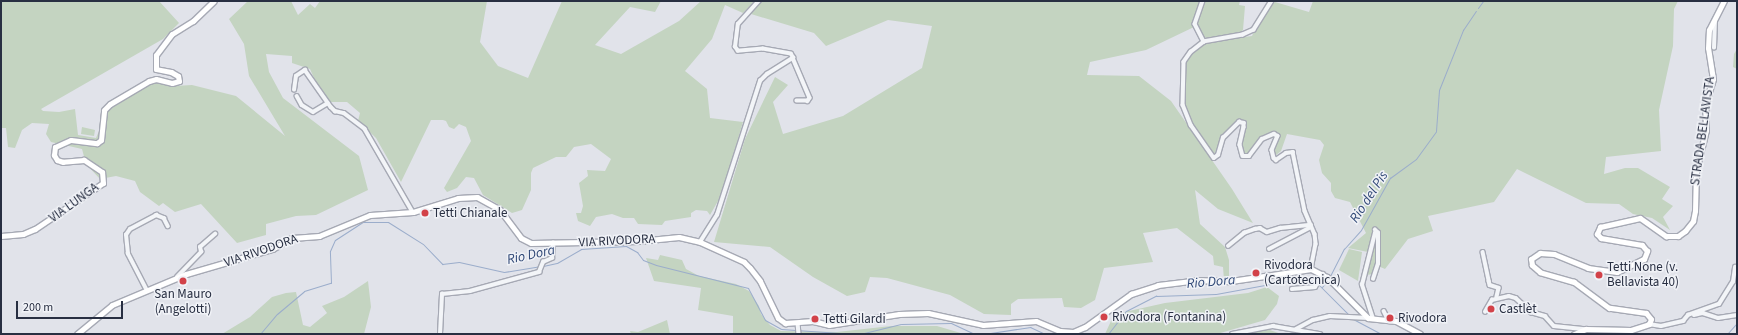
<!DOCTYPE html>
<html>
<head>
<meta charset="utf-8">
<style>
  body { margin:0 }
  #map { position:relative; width:1738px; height:335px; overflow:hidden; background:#e1e3ea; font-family:"Source Sans 3",sans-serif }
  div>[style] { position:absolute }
  .green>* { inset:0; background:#c4d4c1 }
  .stream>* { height:1px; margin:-0.5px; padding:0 0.5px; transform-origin:0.5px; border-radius:0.5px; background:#9badcb }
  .roads { filter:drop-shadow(1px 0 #a6a9b4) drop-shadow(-1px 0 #a6a9b4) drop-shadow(0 1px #a6a9b4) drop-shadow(0 -1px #a6a9b4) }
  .street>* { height:3.5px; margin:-1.75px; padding:0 1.75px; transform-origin:1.75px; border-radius:1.75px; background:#f3f5f8 }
  .secondary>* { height:5px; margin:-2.5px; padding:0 2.5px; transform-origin:2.5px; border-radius:2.5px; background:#fff }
  .dots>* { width:11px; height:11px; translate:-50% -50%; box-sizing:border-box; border:2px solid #f0f2f7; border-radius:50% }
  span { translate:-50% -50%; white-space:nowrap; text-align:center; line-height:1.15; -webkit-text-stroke:3px #f0f2f7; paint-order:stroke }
  .street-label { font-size:13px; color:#282f42 }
  .poi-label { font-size:13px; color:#282f42 }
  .left { translate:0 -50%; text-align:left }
  .water-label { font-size:14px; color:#314977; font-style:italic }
  .frame { position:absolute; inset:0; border:2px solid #282f42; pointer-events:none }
  .scale { position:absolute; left:16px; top:301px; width:107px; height:18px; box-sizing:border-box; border:2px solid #282f42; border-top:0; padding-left:5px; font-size:12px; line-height:14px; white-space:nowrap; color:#282f42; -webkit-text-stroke:3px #f0f2f7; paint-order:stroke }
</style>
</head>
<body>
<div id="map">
  <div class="green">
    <i style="clip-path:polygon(1px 1px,159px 1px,179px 23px,163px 39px,41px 109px,43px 111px,59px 112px,75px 109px,78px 135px,96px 138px,109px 108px,154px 82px,175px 86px,192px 85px,236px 96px,285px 136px,249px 76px,244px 44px,229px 19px,248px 1px,291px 1px,298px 15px,310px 4px,315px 8px,320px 1px,487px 1px,480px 42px,498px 66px,528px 78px,562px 1px,661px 1px,655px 12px,630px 7px,595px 45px,621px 54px,679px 21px,701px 1px,1240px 1px,1239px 5px,1245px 6px,1243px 30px,1240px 33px,1207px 38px,1201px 37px,1194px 27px,1146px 50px,1090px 62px,1087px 75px,1139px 76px,1171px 101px,1232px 189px,1253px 223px,1218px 209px,1195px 190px,1200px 224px,1225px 247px,1229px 260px,1229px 280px,1224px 280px,1223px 267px,1214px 265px,1213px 256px,1177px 228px,1143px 233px,1153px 262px,1104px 268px,1095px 300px,1081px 308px,1064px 307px,1062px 298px,1018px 299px,1011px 304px,1011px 315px,984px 314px,950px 295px,887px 278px,870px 277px,865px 292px,847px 296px,813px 277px,770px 247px,714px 242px,745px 139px,775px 77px,788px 85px,773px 102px,783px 134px,843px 116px,922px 68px,932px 26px,888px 20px,826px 46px,814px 33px,751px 14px,759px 5px,750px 6px,743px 13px,725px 5px,712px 39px,685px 71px,707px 89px,710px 118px,743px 122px,722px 194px,710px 215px,707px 211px,696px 210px,691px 213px,691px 217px,665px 221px,662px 225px,638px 224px,634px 218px,623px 218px,612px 214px,596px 217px,590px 226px,578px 221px,576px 213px,581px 213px,583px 206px,579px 183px,588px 176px,587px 170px,605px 171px,611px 159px,591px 144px,574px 147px,566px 157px,556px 157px,533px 168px,531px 173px,531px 190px,522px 210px,512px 213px,483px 195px,474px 178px,466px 177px,457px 188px,447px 192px,444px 188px,471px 141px,466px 127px,459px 124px,454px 129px,449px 127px,446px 121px,443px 120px,431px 120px,401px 182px,376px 138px,358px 121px,360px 113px,347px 102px,330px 102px,318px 87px,310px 69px,292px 63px,292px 56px,266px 54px,269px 72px,283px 98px,359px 156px,368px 190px,316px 215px,296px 216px,266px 224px,266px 235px,237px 243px,201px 204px,175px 212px,163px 203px,159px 206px,140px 192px,135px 181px,116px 176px,100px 179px,86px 164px,82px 149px,51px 142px,46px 134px,49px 124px,32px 123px,22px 130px,15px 148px,8px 147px,6px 128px,1px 128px)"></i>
    <i style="clip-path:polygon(1313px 1px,1678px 1px,1674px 9px,1673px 46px,1659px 110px,1661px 151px,1606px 157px,1604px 174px,1625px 168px,1638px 168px,1670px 187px,1662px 199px,1673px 206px,1663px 217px,1670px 230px,1652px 218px,1633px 214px,1619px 204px,1586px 203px,1517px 169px,1494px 202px,1428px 216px,1433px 231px,1408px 239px,1385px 269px,1378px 266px,1374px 274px,1366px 275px,1373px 253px,1373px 236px,1368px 252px,1348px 248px,1366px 233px,1350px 202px,1335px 198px,1331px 191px,1331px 183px,1322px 173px,1319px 160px,1324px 145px,1320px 140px,1287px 134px,1281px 151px,1275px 156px,1273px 153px,1279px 136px,1274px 133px,1262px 138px,1249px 155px,1244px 155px,1240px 149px,1245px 127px,1242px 121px,1238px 120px,1221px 137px,1214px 156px,1192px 124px,1185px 104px,1186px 62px,1198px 48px,1212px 41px,1252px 36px,1264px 9px,1275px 2px,1309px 12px)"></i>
    <i style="clip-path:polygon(1737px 49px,1737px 69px,1733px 67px,1734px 54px)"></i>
    <i style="clip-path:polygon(82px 127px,95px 130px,94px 136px,81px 134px)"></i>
    <i style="clip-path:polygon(1349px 249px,1362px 252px,1358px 281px,1339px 270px)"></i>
    <i style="clip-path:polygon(660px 255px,682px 260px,686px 269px,699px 276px,736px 284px,749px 291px,759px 306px,761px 314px,770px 325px,781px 331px,837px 332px,891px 326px,937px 326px,964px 334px,733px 334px,733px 316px,698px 310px,701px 288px,654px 281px,646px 258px,658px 260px)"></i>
    <i style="clip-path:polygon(368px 281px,371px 307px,364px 334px,222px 334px,250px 317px,272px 297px,286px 293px,296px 292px,303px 325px,310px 327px,327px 313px,322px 306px,344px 297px)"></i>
    <i style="clip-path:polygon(1267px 287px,1279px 296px,1277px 304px,1265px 320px,1217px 334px,1105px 334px,1111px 321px,1120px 313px,1165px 303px,1248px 293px)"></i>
    <i style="clip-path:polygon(667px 320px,670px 334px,631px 334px,630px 331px,638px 332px)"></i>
    <i style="clip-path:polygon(1267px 329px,1281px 334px,1250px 334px,1250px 331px)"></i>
  </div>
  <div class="stream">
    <i style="left:1478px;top:8px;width:9px;rotate:-54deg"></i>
    <i style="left:543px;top:266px;width:14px;rotate:-12deg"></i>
    <i style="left:557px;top:263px;width:28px;rotate:-30deg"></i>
    <i style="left:581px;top:249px;width:45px;rotate:-3.8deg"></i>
    <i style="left:626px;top:246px;width:13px;rotate:29deg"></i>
    <i style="left:637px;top:252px;width:10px;rotate:53deg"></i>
    <i style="left:643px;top:260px;width:14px;rotate:21deg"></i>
    <i style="left:656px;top:265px;width:95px;rotate:14deg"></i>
    <i style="left:748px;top:288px;width:36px;rotate:62deg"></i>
    <i style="left:765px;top:320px;width:18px;rotate:29deg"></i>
    <i style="left:781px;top:329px;width:74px;rotate:3.9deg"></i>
    <i style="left:1329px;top:278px;width:33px;rotate:-63deg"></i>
    <i style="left:1344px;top:249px;width:25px;rotate:-48deg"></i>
    <i style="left:1361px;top:230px;width:60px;rotate:-60.9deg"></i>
    <i style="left:1390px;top:178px;width:32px;rotate:-36deg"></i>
    <i style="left:1416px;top:159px;width:34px;rotate:-54deg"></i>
    <i style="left:1436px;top:131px;width:41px;rotate:-85.8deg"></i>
    <i style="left:1439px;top:90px;width:65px;rotate:-68.2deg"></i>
    <i style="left:1463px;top:30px;width:23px;rotate:-56deg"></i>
    <i style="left:1319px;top:285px;width:44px;rotate:45deg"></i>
    <i style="left:1322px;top:287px;width:9px;rotate:-49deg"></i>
    <i style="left:1353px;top:319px;width:32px;rotate:28deg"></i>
    <i style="left:260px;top:334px;width:26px;rotate:-50deg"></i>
    <i style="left:277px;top:314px;width:35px;rotate:-40deg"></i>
    <i style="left:304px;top:291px;width:28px;rotate:-17deg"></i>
    <i style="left:331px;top:283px;width:32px;rotate:-92deg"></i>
    <i style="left:330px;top:251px;width:12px;rotate:-66deg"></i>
    <i style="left:335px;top:240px;width:33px;rotate:-33deg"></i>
    <i style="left:363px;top:222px;width:25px"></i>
    <i style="left:388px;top:222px;width:41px;rotate:32.2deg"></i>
    <i style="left:423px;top:244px;width:28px;rotate:46deg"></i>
    <i style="left:442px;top:264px;width:17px;rotate:-7deg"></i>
    <i style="left:459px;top:262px;width:46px;rotate:12.5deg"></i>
    <i style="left:504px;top:272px;width:36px;rotate:-9deg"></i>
    <i style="left:860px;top:334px;width:42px;rotate:-13.7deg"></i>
    <i style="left:901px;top:324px;width:50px;rotate:-1.1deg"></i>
    <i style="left:951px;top:323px;width:23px;rotate:25deg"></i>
    <i style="left:972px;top:333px;width:11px;rotate:5deg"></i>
    <i style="left:984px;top:334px;width:47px;rotate:-8.7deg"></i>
    <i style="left:1030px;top:327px;width:17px;rotate:25deg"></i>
    <i style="left:1108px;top:334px;width:29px;rotate:-52deg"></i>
    <i style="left:1126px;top:311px;width:34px;rotate:-27deg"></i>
    <i style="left:1156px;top:296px;width:60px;rotate:-1.9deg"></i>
    <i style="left:1216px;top:294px;width:87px;rotate:-10.5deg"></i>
    <i style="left:1302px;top:278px;width:15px;rotate:20deg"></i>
    <i style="left:1727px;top:334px;width:15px;rotate:-48deg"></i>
  </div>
  <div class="roads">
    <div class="street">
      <i style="left:1203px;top:1px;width:24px;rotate:109deg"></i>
      <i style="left:1195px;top:24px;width:20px;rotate:63deg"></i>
      <i style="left:1272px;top:1px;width:34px;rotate:122deg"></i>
      <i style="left:1254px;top:30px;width:12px;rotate:156deg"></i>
      <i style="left:1243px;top:35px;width:40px;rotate:170deg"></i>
      <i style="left:1204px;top:42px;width:16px;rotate:142deg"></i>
      <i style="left:1191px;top:52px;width:12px;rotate:125deg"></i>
      <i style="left:1184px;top:62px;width:43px;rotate:91.3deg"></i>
      <i style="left:1183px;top:105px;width:22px;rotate:68deg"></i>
      <i style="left:1191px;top:125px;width:40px;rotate:55.1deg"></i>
      <i style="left:1214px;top:158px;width:5px;rotate:-37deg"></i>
      <i style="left:1218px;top:155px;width:18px;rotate:-74deg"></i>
      <i style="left:1223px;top:138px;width:23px;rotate:-45deg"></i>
      <i style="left:1239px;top:122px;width:5px;rotate:11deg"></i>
      <i style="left:1244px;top:123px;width:4px;rotate:90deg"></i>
      <i style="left:1244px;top:127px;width:18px;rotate:103deg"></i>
      <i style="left:1240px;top:145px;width:11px;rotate:75deg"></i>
      <i style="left:1243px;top:156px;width:6px"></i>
      <i style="left:1249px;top:156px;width:21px;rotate:-53deg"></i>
      <i style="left:1262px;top:139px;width:13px;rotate:-23deg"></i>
      <i style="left:1274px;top:134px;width:4px;rotate:27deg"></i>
      <i style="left:1278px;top:136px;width:15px;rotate:113deg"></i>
      <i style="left:1272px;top:150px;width:8px;rotate:76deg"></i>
      <i style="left:1274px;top:158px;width:3px;rotate:45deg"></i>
      <i style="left:1276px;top:160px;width:12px;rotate:-35deg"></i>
      <i style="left:1286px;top:153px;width:7px;rotate:-8deg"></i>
      <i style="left:1293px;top:152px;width:60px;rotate:78.5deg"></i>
      <i style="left:1305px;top:211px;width:25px;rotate:67deg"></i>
      <i style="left:1315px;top:234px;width:10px;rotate:84deg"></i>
      <i style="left:1316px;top:244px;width:25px;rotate:101deg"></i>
      <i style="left:1714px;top:48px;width:26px;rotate:-88deg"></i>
      <i style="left:793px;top:58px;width:43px;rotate:67deg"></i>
      <i style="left:810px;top:98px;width:4px;rotate:124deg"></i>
      <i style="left:808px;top:101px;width:11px;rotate:180deg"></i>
      <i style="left:294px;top:90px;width:14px;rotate:-82deg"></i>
      <i style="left:296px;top:76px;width:11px;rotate:-34deg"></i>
      <i style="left:305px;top:70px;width:45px;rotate:54.9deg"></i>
      <i style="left:331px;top:107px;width:6px;rotate:45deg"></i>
      <i style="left:335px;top:111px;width:9px;rotate:13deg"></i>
      <i style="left:344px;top:113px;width:26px;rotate:37deg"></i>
      <i style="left:365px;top:129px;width:96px;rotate:60deg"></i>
      <i style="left:297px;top:96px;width:10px;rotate:61deg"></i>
      <i style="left:302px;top:105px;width:13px;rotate:32deg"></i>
      <i style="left:313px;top:112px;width:17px;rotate:-31deg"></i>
      <i style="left:700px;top:242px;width:32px;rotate:-58deg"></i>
      <i style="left:717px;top:215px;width:141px;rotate:-72.2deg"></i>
      <i style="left:760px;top:81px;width:10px;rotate:-45deg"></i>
      <i style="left:767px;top:74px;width:31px;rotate:-32deg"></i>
      <i style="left:793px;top:58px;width:4px;rotate:-117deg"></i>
      <i style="left:791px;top:54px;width:28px;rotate:-170deg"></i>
      <i style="left:763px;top:49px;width:25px;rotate:175deg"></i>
      <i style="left:738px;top:51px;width:5px;rotate:-127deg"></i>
      <i style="left:735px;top:47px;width:23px;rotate:-83deg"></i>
      <i style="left:738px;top:24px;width:31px;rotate:-48deg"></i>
      <i style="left:1228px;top:246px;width:21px;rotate:-39deg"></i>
      <i style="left:1244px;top:233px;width:12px;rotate:-20deg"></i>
      <i style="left:1255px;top:229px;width:5px;rotate:-11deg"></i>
      <i style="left:1260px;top:228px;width:8px;rotate:30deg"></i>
      <i style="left:1267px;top:232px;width:14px;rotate:-17deg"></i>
      <i style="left:1280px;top:228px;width:31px;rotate:-6deg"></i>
      <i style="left:1269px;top:249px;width:47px;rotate:-27.6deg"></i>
      <i style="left:1483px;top:252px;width:30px;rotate:78deg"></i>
      <i style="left:1489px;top:281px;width:4px;rotate:76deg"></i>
      <i style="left:1490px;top:285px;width:9px;rotate:18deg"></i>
      <i style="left:1499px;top:288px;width:9px;rotate:103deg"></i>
      <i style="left:177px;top:277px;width:35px;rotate:-46deg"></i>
      <i style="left:201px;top:252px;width:5px;rotate:-101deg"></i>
      <i style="left:200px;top:247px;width:20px;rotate:-41deg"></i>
      <i style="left:1373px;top:279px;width:16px;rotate:-72deg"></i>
      <i style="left:1378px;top:264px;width:31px;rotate:-90deg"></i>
      <i style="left:1378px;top:233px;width:4px;rotate:-135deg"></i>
      <i style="left:1292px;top:289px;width:23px;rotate:-5deg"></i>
      <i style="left:1315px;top:287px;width:15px;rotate:-58deg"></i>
      <i style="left:147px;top:291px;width:42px;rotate:-117.2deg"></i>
      <i style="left:128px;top:254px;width:19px;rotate:-96deg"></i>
      <i style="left:126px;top:235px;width:7px;rotate:-56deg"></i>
      <i style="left:130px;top:229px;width:30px;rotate:-28deg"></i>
      <i style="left:156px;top:215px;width:9px;rotate:21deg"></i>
      <i style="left:164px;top:218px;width:9px;rotate:63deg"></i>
      <i style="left:1384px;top:311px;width:9px;rotate:63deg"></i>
      <i style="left:1485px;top:312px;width:14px;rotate:-60deg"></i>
      <i style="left:1492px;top:300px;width:17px;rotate:-13deg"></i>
      <i style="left:1509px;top:296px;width:7px;rotate:16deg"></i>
      <i style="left:1516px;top:298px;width:21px;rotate:43deg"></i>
      <i style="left:1531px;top:312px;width:15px;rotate:16deg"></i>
      <i style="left:1545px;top:316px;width:13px;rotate:48deg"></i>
      <i style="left:1554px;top:326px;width:31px;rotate:6deg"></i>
      <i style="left:1694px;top:315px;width:9px;rotate:-13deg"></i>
      <i style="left:1703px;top:313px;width:16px;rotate:18deg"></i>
      <i style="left:1718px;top:318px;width:19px;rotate:-9deg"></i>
      <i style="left:1373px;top:319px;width:36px;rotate:-108deg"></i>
      <i style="left:1362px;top:285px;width:54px;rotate:-76deg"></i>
      <i style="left:798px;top:323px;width:11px;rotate:85deg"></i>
      <i style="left:1649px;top:324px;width:12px;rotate:9deg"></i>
      <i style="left:1661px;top:326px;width:23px;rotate:-13deg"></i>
      <i style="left:1683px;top:321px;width:8px;rotate:-50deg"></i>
      <i style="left:1688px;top:315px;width:33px;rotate:-20deg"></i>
      <i style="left:1719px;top:304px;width:26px;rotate:-58deg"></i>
      <i style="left:1733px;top:282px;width:15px;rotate:-82deg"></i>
      <i style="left:1296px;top:329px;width:19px;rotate:-28deg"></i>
      <i style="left:1313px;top:320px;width:17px;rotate:-13deg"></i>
      <i style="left:1330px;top:316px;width:38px;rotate:3deg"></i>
      <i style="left:440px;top:334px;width:40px;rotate:-87.1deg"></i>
      <i style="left:442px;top:294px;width:28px;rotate:-6deg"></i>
      <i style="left:470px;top:291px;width:72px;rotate:-15.4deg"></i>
      <i style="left:539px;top:272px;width:11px;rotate:-68deg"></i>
      <i style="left:543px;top:262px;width:10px;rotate:-24deg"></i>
      <i style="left:552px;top:258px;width:15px;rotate:-86deg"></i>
      <i style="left:1232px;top:334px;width:42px;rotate:-11deg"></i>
      <i style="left:1273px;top:326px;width:48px;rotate:9.7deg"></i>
    </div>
    <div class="secondary">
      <i style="left:1px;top:236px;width:22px;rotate:-5deg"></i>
      <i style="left:23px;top:234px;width:13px;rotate:-23deg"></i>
      <i style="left:35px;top:229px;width:82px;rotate:-34.1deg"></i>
      <i style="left:103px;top:183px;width:11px;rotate:-95deg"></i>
      <i style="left:102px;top:172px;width:22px;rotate:-146deg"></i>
      <i style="left:84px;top:160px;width:21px;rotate:175deg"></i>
      <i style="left:63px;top:162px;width:6px;rotate:-162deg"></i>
      <i style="left:57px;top:160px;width:6px;rotate:-121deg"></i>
      <i style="left:54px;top:155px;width:8px;rotate:-83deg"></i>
      <i style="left:55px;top:147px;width:17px;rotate:-24deg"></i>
      <i style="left:71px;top:140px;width:26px;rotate:7deg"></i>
      <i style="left:97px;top:143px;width:5px;rotate:-37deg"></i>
      <i style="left:101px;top:140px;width:30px;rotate:-84deg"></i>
      <i style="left:104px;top:110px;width:8px;rotate:-45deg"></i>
      <i style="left:110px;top:104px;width:45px;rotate:-30.5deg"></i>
      <i style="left:149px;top:81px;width:7px;rotate:-16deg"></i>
      <i style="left:156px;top:79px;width:16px;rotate:14deg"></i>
      <i style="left:172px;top:83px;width:7px;rotate:-16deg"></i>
      <i style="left:179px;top:81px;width:5px;rotate:-101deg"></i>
      <i style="left:178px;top:76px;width:8px;rotate:-150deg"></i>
      <i style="left:171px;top:72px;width:15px;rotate:-169deg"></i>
      <i style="left:156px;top:69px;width:14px;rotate:-90deg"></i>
      <i style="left:156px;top:55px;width:26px;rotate:-53deg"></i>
      <i style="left:172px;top:34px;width:25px;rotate:-32deg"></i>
      <i style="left:193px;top:21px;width:29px;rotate:-44deg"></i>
      <i style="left:77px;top:334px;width:45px;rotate:-39.6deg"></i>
      <i style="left:112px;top:305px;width:80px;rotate:-22.7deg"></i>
      <i style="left:186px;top:274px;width:90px;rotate:-16.2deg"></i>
      <i style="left:272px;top:249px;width:23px;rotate:-29deg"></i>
      <i style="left:292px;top:238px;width:27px;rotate:-4deg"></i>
      <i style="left:319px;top:236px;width:55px;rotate:-22.4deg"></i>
      <i style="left:370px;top:215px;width:43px;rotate:-4deg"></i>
      <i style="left:413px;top:212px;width:47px;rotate:-17.3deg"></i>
      <i style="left:458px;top:198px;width:19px;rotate:-3deg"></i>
      <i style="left:477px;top:197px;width:26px;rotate:29deg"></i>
      <i style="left:500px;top:210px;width:35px;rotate:53deg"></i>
      <i style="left:521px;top:238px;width:11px;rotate:27deg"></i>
      <i style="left:531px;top:243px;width:108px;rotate:-1.1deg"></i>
      <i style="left:639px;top:241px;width:40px;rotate:-5.7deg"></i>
      <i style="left:679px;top:237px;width:22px;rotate:13deg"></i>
      <i style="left:700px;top:242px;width:48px;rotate:24.4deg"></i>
      <i style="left:744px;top:262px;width:8px;rotate:45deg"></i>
      <i style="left:750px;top:268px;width:16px;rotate:52deg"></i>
      <i style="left:760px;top:281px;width:41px;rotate:64.1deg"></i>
      <i style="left:778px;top:318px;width:9px;rotate:36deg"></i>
      <i style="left:785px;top:323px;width:28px;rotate:-4deg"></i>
      <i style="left:813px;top:321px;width:16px;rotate:14deg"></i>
      <i style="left:829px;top:325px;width:71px;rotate:-8.9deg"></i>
      <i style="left:899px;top:314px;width:29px;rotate:-2deg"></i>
      <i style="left:928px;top:313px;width:56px;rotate:12.3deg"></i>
      <i style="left:983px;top:325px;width:53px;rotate:-4.3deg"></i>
      <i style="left:1036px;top:321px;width:26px;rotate:23deg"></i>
      <i style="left:1060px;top:331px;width:13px;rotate:4deg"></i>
      <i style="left:1073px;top:332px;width:13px;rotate:-23deg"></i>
      <i style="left:1085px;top:327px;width:57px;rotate:-35.7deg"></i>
      <i style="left:1131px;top:294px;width:28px;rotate:-18deg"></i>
      <i style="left:1158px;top:285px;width:38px;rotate:-7deg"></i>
      <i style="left:1196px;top:280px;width:35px;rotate:2deg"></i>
      <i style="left:1231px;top:281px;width:81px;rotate:-8.5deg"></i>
      <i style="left:1311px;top:269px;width:18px;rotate:27deg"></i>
      <i style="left:1327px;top:277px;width:58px;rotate:45deg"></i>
      <i style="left:1368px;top:318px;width:28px;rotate:6deg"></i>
      <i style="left:1396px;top:321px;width:27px;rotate:28deg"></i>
      <i style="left:1574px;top:334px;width:13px;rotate:-23deg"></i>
      <i style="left:1586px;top:329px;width:45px;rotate:1.3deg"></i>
      <i style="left:1631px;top:330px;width:19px;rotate:-18deg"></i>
      <i style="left:1649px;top:324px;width:5px;rotate:-68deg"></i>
      <i style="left:1651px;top:319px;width:8px;rotate:-130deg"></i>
      <i style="left:1646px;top:313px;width:37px;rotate:-172deg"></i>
      <i style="left:1609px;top:308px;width:44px;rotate:-143.4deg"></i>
      <i style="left:1574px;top:282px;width:35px;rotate:-164deg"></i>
      <i style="left:1540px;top:272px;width:11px;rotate:-139deg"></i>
      <i style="left:1532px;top:265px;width:6px;rotate:-99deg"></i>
      <i style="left:1531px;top:259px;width:11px;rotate:-34deg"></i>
      <i style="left:1540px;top:253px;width:14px;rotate:4deg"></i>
      <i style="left:1554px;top:254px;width:37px;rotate:22deg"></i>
      <i style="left:1588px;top:268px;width:29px;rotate:8deg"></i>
      <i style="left:1617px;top:272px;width:30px;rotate:-26deg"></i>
      <i style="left:1644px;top:259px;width:9px;rotate:-69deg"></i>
      <i style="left:1647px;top:251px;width:8px;rotate:-130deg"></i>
      <i style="left:1642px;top:245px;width:42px;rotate:-170.3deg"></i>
      <i style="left:1601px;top:238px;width:6px;rotate:-135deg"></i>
      <i style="left:1597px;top:234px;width:8px;rotate:-67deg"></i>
      <i style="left:1600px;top:227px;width:41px;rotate:-12.7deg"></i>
      <i style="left:1640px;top:218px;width:32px;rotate:35deg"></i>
      <i style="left:1666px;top:236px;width:12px"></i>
      <i style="left:1678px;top:236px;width:9px;rotate:-36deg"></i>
      <i style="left:1685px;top:231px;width:13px;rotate:-51deg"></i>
      <i style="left:1693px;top:221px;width:10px;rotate:-79deg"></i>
      <i style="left:1695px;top:211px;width:40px;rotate:-88.6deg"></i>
      <i style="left:1696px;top:171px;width:42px;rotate:-76.3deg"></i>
      <i style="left:1706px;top:130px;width:25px;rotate:-92deg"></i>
      <i style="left:1705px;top:105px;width:27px;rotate:-73deg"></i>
      <i style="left:1713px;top:79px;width:31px;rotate:-99deg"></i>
      <i style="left:1708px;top:48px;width:18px;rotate:-87deg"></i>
      <i style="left:1709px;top:30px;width:33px;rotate:-63deg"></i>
    </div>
  </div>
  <div class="dots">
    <i style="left:425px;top:213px;background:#d24249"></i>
    <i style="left:1256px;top:273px;background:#d24249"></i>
    <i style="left:1599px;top:275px;background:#d24249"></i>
    <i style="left:183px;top:281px;background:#d24249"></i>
    <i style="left:1491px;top:309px;background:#d24249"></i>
    <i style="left:1104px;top:317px;background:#d24249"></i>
    <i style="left:1390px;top:318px;background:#d24249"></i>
    <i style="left:815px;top:319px;background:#d24249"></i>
  </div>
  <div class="street-label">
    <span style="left:1703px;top:131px;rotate:-82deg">STRADA BELLAVISTA</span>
    <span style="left:74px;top:203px;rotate:-36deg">VIA LUNGA</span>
    <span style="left:617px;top:241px;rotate:-3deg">VIA RIVODORA</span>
    <span style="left:261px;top:251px;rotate:-19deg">VIA RIVODORA</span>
  </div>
  <div class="poi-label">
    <span class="left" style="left:433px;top:213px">Tetti Chianale</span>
    <span class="left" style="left:1264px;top:273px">Rivodora<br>(Cartotecnica)</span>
    <span class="left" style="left:1607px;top:275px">Tetti None (v.<br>Bellavista 40)</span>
    <span style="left:183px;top:302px">San Mauro<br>(Angelotti)</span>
    <span class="left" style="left:1499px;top:309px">Castlèt</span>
    <span class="left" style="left:1112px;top:317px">Rivodora (Fontanina)</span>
    <span class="left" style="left:1398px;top:318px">Rivodora</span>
    <span class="left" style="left:823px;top:319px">Tetti Gilardi</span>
  </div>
  <div class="water-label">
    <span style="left:1369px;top:197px;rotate:-57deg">Rio del Pis</span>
    <span style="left:531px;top:255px;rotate:-12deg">Rio Dora</span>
    <span style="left:1211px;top:282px;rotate:-5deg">Rio Dora</span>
  </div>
  <div class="frame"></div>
  <div class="scale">200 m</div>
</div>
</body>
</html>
